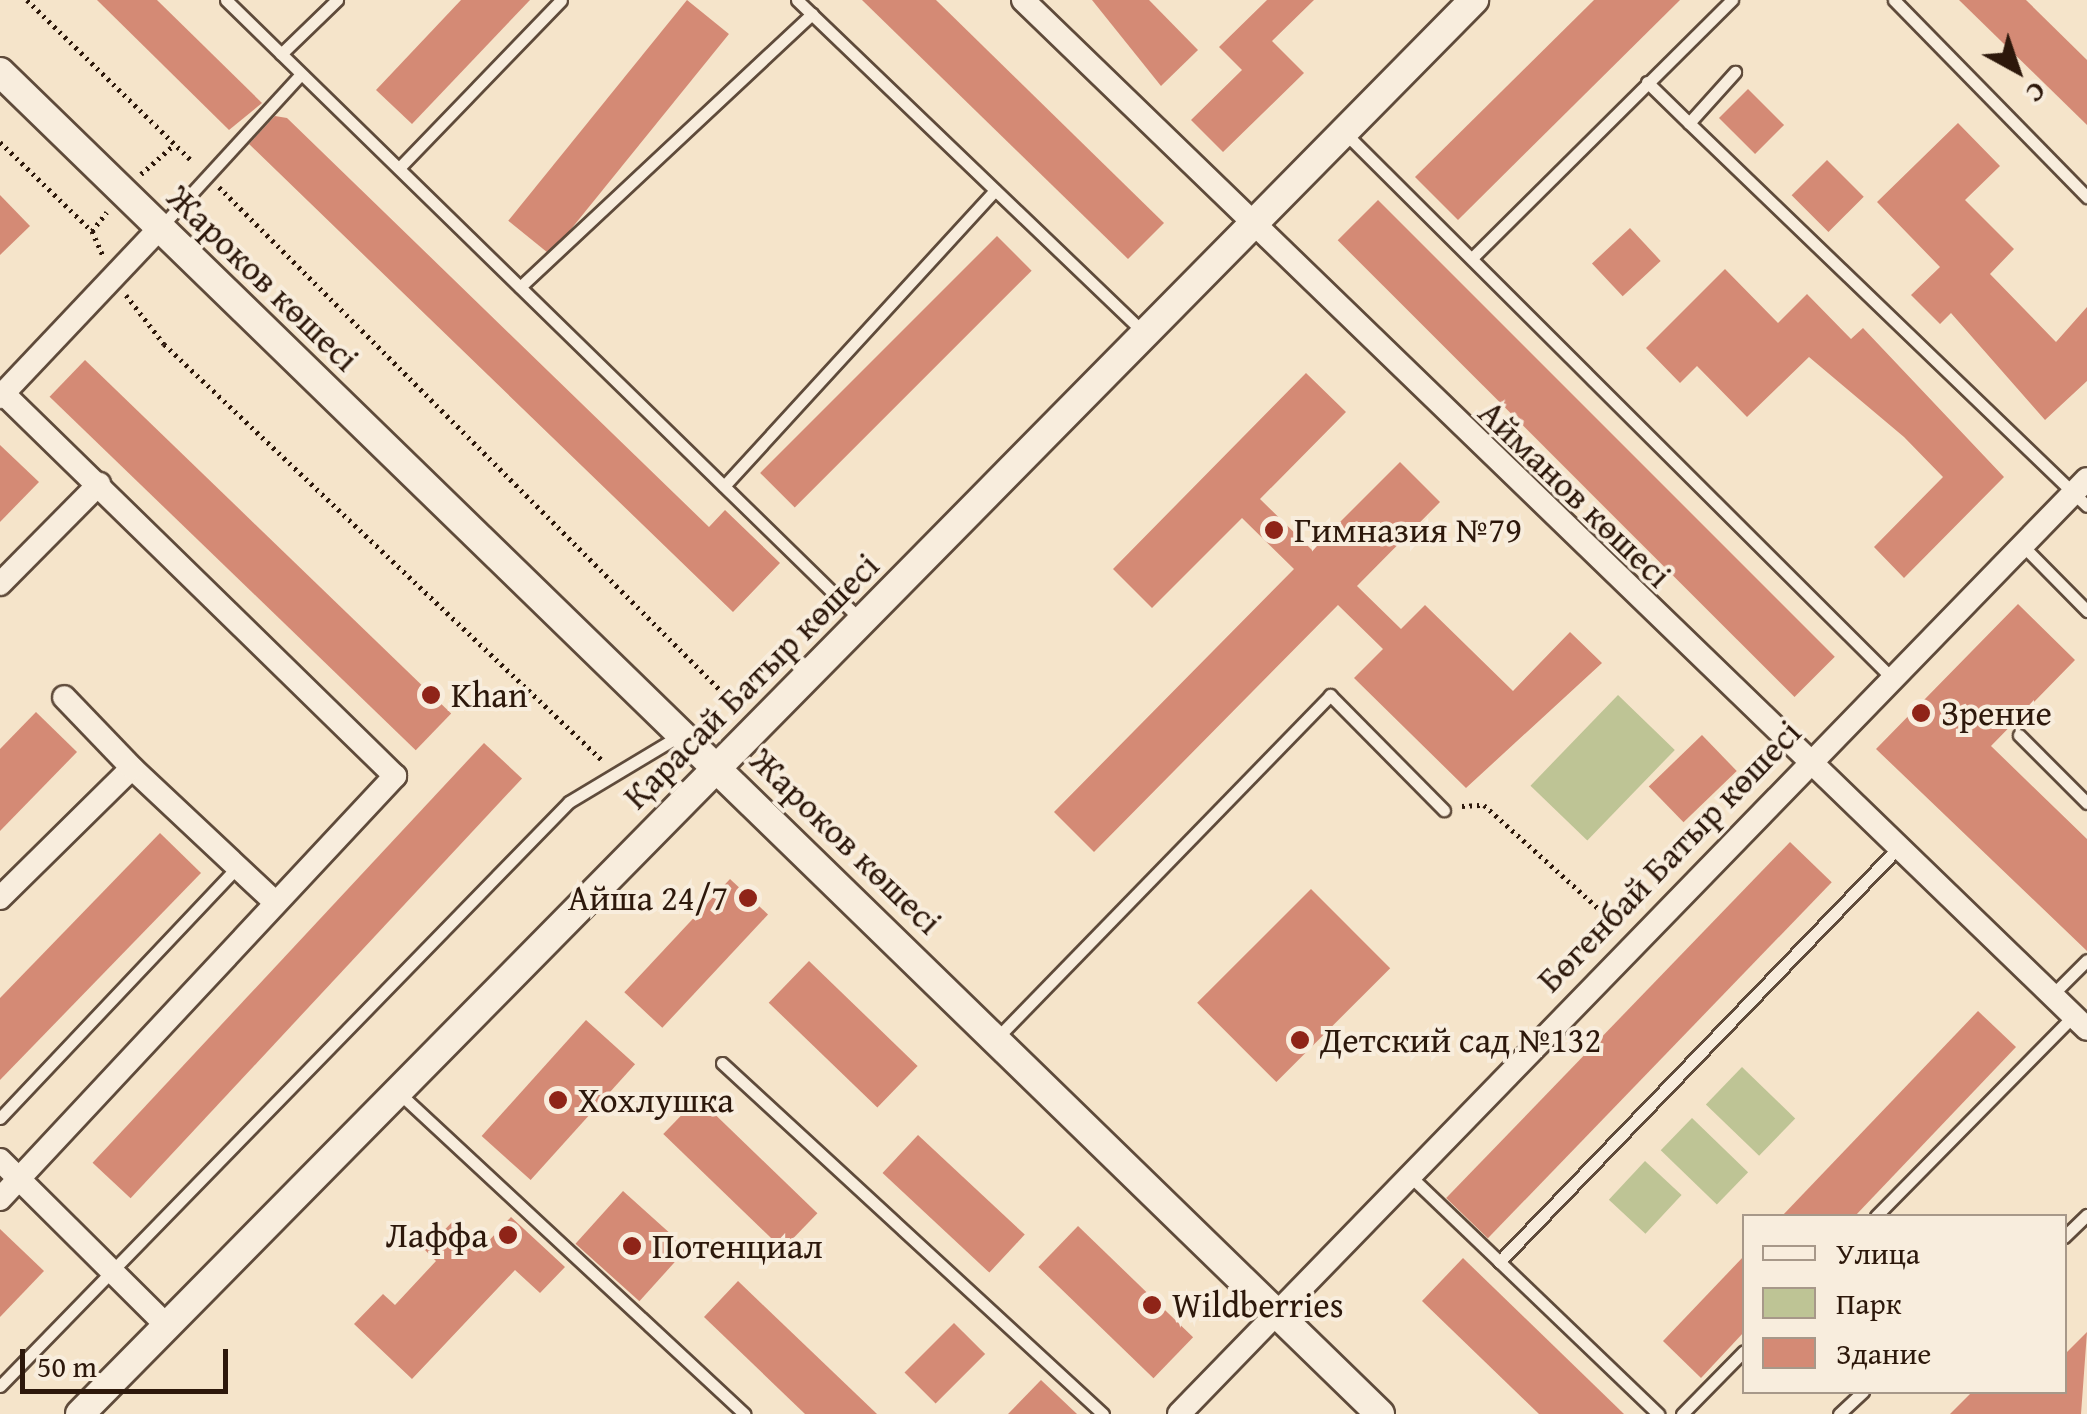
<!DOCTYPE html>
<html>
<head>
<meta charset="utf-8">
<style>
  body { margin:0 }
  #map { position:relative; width:2087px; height:1414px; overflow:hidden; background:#f5e4ca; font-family:"Gentium Book Plus",serif }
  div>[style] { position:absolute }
  .green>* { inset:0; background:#bec495; transform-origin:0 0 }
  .building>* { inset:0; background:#d48a75; transform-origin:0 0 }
  .path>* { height:5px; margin-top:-2.5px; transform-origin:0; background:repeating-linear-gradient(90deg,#2d180b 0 2.5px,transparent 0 7.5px) }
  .roads { filter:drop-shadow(2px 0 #5f4b3b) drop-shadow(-2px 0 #5f4b3b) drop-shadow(0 2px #5f4b3b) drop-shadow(0 -2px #5f4b3b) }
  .service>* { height:11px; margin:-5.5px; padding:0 5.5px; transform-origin:5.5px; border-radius:5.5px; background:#f8eddd }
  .minor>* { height:22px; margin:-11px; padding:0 11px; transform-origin:11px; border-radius:11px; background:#f8eddd }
  .tertiary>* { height:28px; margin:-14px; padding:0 14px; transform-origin:14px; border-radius:14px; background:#f8eddd }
  .dots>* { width:28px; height:28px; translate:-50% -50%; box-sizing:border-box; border:5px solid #f8eddd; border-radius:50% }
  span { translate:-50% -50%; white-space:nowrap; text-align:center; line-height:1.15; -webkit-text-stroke:8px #f8eddd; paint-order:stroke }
  .street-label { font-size:35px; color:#2d180b }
  .poi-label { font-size:35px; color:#2d180b }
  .left { translate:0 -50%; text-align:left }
  .right { translate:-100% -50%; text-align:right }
  .legend { position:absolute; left:1742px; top:1214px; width:325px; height:180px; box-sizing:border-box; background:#f8eddd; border:2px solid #a79889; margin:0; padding:12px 18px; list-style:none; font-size:30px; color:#2d180b }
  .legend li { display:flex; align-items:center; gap:20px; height:50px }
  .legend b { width:50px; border:2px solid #a79889 }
  .north { position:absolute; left:1967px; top:20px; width:100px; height:100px; -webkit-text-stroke:8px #f8eddd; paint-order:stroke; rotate:140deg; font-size:28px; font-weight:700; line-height:40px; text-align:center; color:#2d180b }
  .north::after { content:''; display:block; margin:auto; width:35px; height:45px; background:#2d180b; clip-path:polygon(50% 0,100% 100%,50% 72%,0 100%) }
  .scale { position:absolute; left:20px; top:1349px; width:208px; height:45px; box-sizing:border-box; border:5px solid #2d180b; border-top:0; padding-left:12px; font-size:30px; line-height:35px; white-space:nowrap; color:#2d180b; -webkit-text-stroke:8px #f8eddd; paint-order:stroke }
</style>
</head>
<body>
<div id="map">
  <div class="green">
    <i style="left:1618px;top:695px;width:79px;height:126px;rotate:44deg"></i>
    <i style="left:1742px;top:1067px;width:74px;height:52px;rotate:44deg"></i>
    <i style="left:1692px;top:1118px;width:78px;height:45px;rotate:44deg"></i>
    <i style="left:1645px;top:1161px;width:50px;height:53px;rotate:43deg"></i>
  </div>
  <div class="building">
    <i style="clip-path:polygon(97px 0,157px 0,262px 103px,229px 130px)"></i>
    <i style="clip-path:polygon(461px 0,530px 0,412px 124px,376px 90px)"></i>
    <i style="left:687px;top:0;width:54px;height:284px;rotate:39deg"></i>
    <i style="clip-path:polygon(862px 0,936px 0,1164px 223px,1128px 259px)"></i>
    <i style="clip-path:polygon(1092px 0,1149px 0,1198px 50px,1161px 86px)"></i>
    <i style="clip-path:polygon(1267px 0,1314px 0,1272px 41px,1304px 73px,1223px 152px,1191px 120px,1242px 70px,1219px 47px)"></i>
    <i style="clip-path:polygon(1594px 0,1680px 0,1458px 220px,1415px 177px)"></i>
    <i style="clip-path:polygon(1959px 0,2026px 0,2087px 60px,2087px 125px)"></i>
    <i style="left:1748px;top:89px;width:51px;height:41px;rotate:45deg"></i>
    <i style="clip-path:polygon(275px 116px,287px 118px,709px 527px,725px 510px,780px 563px,733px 612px,249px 144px)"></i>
    <i style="clip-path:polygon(1958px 123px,2000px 166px,1965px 200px,2014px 249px,1990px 274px,2056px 342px,2087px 307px,2087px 381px,2045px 420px,1951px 313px,1940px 324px,1911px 295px,1940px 267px,1877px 202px)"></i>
    <i style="left:1827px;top:160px;width:52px;height:50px;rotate:45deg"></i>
    <i style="clip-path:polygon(0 195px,30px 226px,0 255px)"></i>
    <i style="left:1378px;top:200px;width:646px;height:57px;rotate:45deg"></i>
    <i style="left:1630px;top:228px;width:45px;height:52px;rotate:47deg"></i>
    <i style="left:997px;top:236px;width:49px;height:335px;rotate:45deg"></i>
    <i style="clip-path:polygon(1725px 269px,1778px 323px,1807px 294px,1851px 339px,1863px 328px,2004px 477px,1904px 578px,1874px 547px,1943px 477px,1904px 437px,1809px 357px,1747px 417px,1697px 366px,1680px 383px,1646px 348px)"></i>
    <i style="left:85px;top:360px;width:509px;height:51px;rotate:44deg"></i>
    <i style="clip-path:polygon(1306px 373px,1346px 412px,1260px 499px,1312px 550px,1400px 462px,1440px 502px,1357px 586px,1401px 629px,1425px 605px,1513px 691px,1570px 632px,1602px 663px,1466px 788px,1354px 678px,1383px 649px,1338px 605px,1094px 852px,1054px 812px,1294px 569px,1242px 518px,1152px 608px,1113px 569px)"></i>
    <i style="clip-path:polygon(0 445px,39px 482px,0 522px)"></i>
    <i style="clip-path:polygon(2018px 604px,2075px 660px,1991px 746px,2087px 839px,2087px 951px,1876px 749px)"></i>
    <i style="clip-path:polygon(36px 712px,77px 752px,0 831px,0 749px)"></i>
    <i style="left:1702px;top:735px;width:50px;height:74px;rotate:46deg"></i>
    <i style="left:484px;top:743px;width:52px;height:574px;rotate:43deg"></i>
    <i style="clip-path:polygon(160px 833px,201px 873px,0 1080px,0 998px)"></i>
    <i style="left:1790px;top:842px;width:58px;height:495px;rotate:44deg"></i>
    <i style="left:730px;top:879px;width:52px;height:155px;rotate:43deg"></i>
    <i style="left:1311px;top:889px;width:112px;height:161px;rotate:45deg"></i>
    <i style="left:809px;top:961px;width:151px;height:58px;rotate:44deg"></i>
    <i style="clip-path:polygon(1978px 1011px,2016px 1047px,1855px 1216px,1782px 1216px)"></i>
    <i style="left:586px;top:1020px;width:66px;height:156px;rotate:42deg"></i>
    <i style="left:698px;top:1098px;width:166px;height:50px;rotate:44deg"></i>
    <i style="left:918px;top:1135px;width:146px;height:52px;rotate:43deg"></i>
    <i style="left:623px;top:1191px;width:86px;height:71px;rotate:42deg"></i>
    <i style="clip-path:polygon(511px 1217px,565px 1267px,540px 1293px,515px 1270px,412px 1379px,354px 1324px,383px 1294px,395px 1305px,436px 1261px,425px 1250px,455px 1219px,484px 1246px)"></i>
    <i style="left:1078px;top:1226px;width:160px;height:57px;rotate:44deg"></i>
    <i style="clip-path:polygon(0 1229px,44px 1271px,0 1317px)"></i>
    <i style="clip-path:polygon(1744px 1256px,1744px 1332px,1701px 1378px,1663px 1341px)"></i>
    <i style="clip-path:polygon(1463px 1258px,1624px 1414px,1539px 1414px,1422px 1301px)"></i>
    <i style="clip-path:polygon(738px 1281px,877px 1414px,805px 1414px,704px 1317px)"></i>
    <i style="left:954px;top:1323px;width:44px;height:70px;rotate:45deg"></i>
    <i style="clip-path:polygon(2087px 1332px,2081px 1414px,1950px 1414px,1972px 1392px,2064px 1392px,2064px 1355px)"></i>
    <i style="clip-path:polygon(1041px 1380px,1077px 1414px,1008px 1414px)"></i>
  </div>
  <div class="path">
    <i style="left:27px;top:0;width:232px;rotate:44.3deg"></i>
    <i style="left:0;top:142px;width:128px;rotate:44.1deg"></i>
    <i style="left:92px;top:231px;width:24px;rotate:-52deg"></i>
    <i style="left:141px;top:174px;width:44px;rotate:-41.3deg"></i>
    <i style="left:219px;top:187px;width:721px;rotate:45.11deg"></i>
    <i style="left:92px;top:231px;width:27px;rotate:66deg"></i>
    <i style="left:126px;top:295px;width:62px;rotate:52.2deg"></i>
    <i style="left:164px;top:344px;width:607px;rotate:43.53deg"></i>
    <i style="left:1462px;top:806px;width:22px;rotate:-3deg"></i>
    <i style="left:1484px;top:805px;width:181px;rotate:42.1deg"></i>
  </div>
  <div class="roads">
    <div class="service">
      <i style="left:226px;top:0;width:889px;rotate:44.32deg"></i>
      <i style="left:797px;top:0;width:482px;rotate:43.8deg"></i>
      <i style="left:1894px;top:0;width:276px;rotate:45.6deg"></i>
      <i style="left:281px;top:54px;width:78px;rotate:-44deg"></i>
      <i style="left:1647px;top:82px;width:59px;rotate:44.3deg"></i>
      <i style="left:1689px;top:123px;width:69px;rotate:-48deg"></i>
      <i style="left:1689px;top:123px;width:552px;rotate:43.9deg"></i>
      <i style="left:1344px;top:132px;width:774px;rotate:44.9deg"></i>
      <i style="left:399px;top:168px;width:233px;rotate:-46deg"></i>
      <i style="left:159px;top:229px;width:210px;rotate:-47.5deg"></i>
      <i style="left:1473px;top:257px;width:365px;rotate:-44.8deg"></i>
      <i style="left:520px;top:287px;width:400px;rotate:-43.1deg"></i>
      <i style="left:724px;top:486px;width:401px;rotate:-47.5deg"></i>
      <i style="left:2022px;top:545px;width:93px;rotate:45.4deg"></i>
      <i style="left:2019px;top:735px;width:96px;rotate:45deg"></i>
      <i style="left:2050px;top:997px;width:52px;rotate:-45deg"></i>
      <i style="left:995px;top:1040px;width:481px;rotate:-45.8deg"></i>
      <i style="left:1330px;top:695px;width:162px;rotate:45.3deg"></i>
      <i style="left:722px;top:1063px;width:518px;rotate:42.65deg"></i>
      <i style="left:398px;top:1092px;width:473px;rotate:42.9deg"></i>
      <i style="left:0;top:1118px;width:345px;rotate:-46.6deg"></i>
      <i style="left:1408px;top:1174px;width:347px;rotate:43.8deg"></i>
      <i style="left:1876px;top:1216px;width:281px;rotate:-45.4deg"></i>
      <i style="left:2064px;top:1237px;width:32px;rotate:-44deg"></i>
      <i style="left:1499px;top:1262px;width:571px;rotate:-46.06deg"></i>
      <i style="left:0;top:1386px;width:815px;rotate:-45.75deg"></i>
      <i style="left:569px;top:802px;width:128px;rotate:-31deg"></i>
      <i style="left:1682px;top:1414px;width:88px;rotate:-45.5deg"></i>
      <i style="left:1839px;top:1414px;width:33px;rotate:-43deg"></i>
    </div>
    <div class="minor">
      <i style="left:1023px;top:0;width:1480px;rotate:44.04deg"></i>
      <i style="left:0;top:397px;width:231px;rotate:-46.6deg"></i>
      <i style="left:0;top:584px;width:141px;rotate:-45.3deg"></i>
      <i style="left:132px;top:768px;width:197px;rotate:43.2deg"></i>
      <i style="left:0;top:898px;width:185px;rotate:-44.6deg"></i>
      <i style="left:132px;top:768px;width:98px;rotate:-133.8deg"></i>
      <i style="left:0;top:1160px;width:235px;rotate:44.8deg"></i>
      <i style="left:0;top:1199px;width:579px;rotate:-46.96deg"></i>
      <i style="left:395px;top:776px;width:548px;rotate:-135.67deg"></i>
      <i style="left:1179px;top:1414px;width:1303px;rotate:-45.84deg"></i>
    </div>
    <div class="tertiary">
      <i style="left:0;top:72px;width:1925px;rotate:44.2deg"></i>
      <i style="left:80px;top:1414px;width:1986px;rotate:-45.41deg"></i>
    </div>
  </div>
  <div class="dots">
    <i style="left:1274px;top:530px;background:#8f2418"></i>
    <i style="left:431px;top:695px;background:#8f2418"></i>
    <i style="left:1921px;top:713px;background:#8f2418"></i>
    <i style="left:748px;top:898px;background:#8f2418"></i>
    <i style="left:1300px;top:1040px;background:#8f2418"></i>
    <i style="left:558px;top:1100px;background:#8f2418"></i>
    <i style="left:508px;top:1235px;background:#8f2418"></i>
    <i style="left:632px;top:1246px;background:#8f2418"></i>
    <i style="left:1152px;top:1305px;background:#8f2418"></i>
  </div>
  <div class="street-label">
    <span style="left:263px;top:278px;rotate:44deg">Жароков көшесі</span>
    <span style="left:1575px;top:494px;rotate:44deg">Айманов көшесі</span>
    <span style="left:751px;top:681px;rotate:-45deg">Қарасай Батыр көшесі</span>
    <span style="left:846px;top:841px;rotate:44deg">Жароков көшесі</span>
    <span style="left:1669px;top:856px;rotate:-46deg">Бөгенбай Батыр көшесі</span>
  </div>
  <div class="poi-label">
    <span class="left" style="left:1294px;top:530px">Гимназия №79</span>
    <span class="left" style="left:451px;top:695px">Khan</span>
    <span class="left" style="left:1941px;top:713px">Зрение</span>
    <span class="right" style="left:728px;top:898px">Айша 24/7</span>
    <span class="left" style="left:1320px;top:1040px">Детский сад №132</span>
    <span class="left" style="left:578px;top:1100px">Хохлушка</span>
    <span class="right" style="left:488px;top:1235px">Лаффа</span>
    <span class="left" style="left:652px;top:1246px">Потенциал</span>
    <span class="left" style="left:1172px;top:1305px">Wildberries</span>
  </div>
  <ul class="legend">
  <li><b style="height:12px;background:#f8eddd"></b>Улица</li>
  <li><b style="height:28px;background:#bec495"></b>Парк</li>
  <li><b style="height:28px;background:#d48a75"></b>Здание</li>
  </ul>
  <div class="north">С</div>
  <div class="scale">50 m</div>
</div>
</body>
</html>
